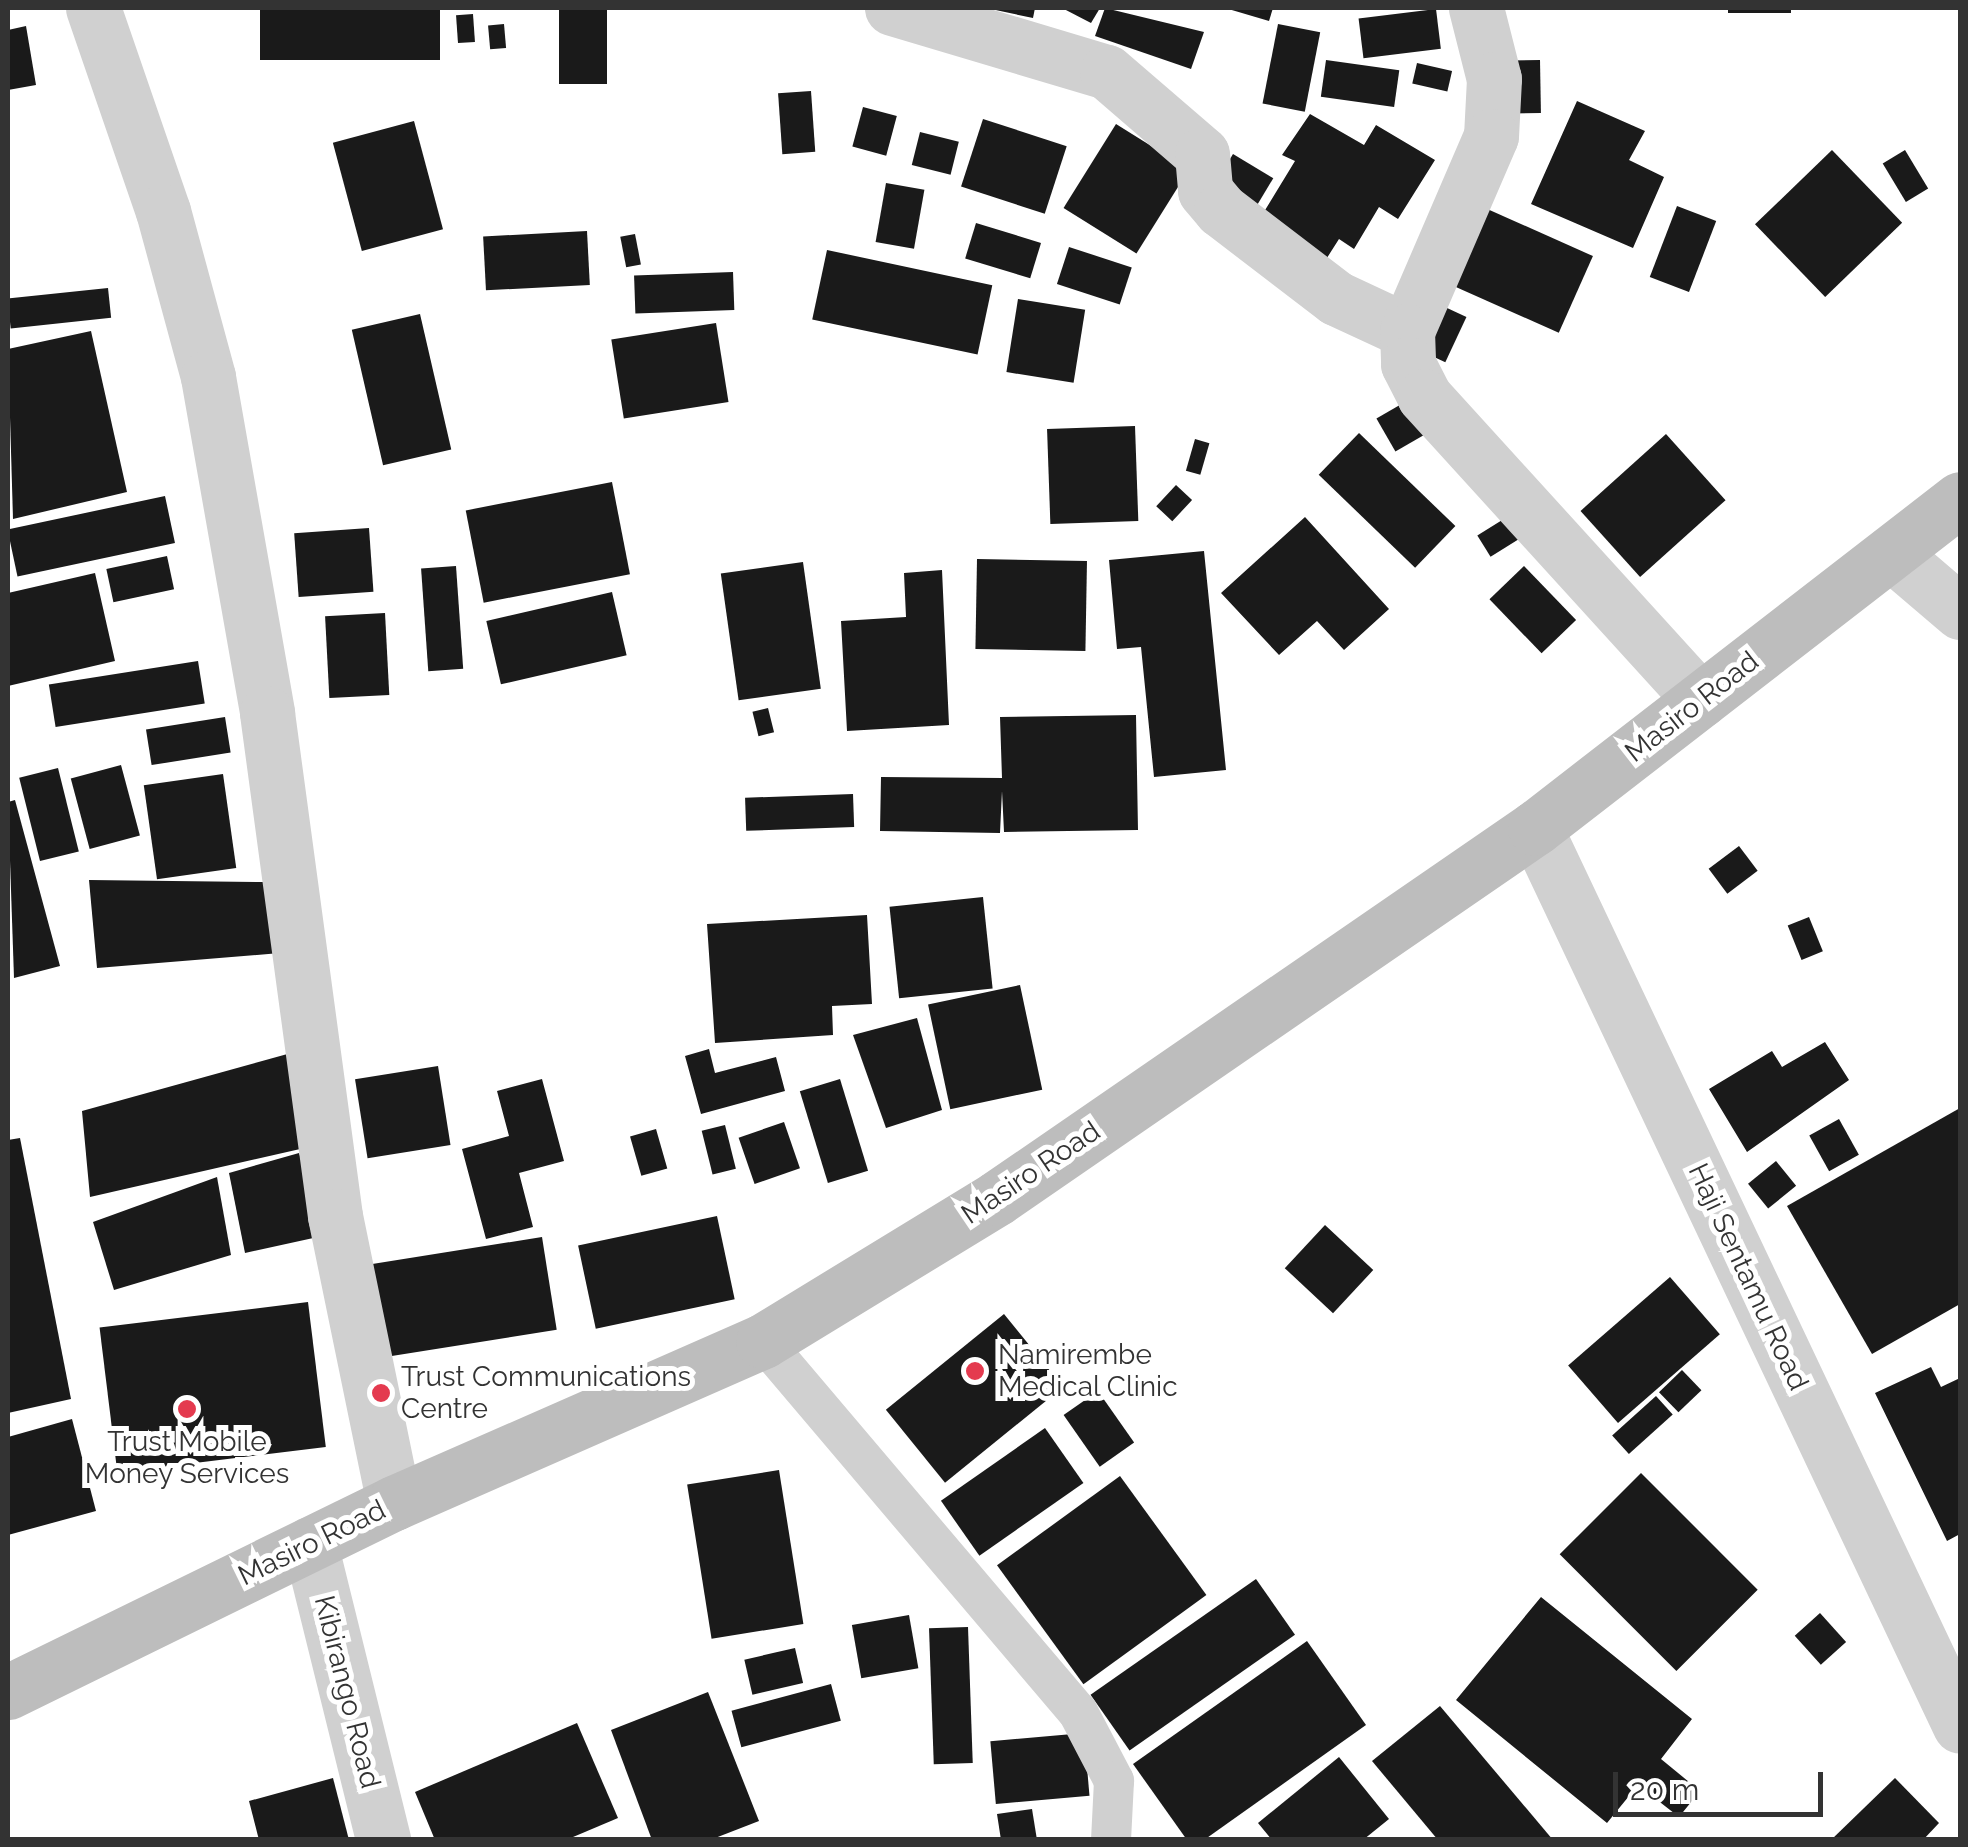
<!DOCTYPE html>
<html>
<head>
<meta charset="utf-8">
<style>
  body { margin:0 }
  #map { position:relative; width:1968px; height:1847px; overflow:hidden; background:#fff; font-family:Raleway,sans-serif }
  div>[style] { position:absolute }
  .building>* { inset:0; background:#1a1a1a; transform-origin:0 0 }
  .lane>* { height:40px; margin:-20px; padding:0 20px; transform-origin:20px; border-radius:20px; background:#d0d0d0 }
  .street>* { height:55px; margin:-27.5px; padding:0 27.5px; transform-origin:27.5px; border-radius:27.5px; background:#d0d0d0 }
  .secondary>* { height:55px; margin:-27.5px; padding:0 27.5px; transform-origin:27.5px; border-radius:27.5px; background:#bdbdbd }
  .dots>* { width:28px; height:28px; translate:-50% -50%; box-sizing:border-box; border:5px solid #fff; border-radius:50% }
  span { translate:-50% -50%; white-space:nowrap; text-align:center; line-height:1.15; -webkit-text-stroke:10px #fff; paint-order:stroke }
  .street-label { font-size:28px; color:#333 }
  .poi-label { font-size:28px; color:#333 }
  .left { translate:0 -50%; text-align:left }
  .frame { position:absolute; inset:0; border:10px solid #333; pointer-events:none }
  .scale { position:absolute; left:1613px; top:1772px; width:210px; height:45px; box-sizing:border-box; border:5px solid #333; border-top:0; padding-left:12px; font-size:30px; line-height:35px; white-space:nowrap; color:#333; -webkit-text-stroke:8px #fff; paint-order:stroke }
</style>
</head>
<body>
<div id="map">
  <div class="building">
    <i style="left:260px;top:8px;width:180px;height:52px"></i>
    <i style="left:559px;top:8px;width:48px;height:76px"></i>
    <i style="clip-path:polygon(986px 8px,1035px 8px,1033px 18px)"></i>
    <i style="clip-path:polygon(1062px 8px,1100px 8px,1091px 23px)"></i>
    <i style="clip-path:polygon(1105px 8px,1204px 32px,1191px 69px,1095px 36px)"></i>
    <i style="clip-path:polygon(1225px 8px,1273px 8px,1269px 21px)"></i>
    <i style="left:1728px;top:8px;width:63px;height:5px"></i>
    <i style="left:1436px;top:9px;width:40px;height:78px;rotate:83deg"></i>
    <i style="left:473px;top:14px;width:28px;height:17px;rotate:86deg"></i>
    <i style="left:504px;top:24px;width:24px;height:16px;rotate:85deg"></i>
    <i style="left:1278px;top:24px;width:43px;height:81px;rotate:11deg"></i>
    <i style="clip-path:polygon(26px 26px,36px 85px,8px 90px,8px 30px)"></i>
    <i style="left:1326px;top:60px;width:74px;height:37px;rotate:8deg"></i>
    <i style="left:1540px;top:60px;width:53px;height:31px;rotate:89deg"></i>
    <i style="left:1417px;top:63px;width:36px;height:21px;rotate:13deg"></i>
    <i style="left:811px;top:91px;width:61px;height:33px;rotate:86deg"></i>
    <i style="clip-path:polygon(1577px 101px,1645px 131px,1629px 160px,1664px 177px,1633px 248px,1531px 204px)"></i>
    <i style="left:863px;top:107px;width:35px;height:41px;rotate:15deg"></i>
    <i style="clip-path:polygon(1310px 114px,1364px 145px,1376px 125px,1435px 160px,1398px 219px,1379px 207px,1354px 249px,1339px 239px,1325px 261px,1259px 220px,1295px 161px,1282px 155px)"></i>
    <i style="left:983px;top:119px;width:88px;height:71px;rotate:18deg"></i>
    <i style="left:414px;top:121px;width:112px;height:84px;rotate:75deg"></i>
    <i style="left:1116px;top:124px;width:86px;height:99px;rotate:32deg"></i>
    <i style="left:920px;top:132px;width:40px;height:34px;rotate:14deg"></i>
    <i style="left:1832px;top:150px;width:101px;height:107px;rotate:46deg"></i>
    <i style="left:1905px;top:150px;width:45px;height:26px;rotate:59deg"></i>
    <i style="left:1233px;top:154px;width:47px;height:40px;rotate:31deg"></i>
    <i style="left:886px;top:183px;width:39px;height:60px;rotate:10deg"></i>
    <i style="left:1476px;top:204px;width:128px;height:84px;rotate:24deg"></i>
    <i style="left:1677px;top:206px;width:42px;height:76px;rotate:21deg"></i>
    <i style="left:976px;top:223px;width:68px;height:37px;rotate:17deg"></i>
    <i style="left:587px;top:231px;width:54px;height:104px;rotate:87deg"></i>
    <i style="left:635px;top:234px;width:31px;height:15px;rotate:79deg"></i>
    <i style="left:1069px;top:247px;width:66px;height:39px;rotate:18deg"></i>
    <i style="left:827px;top:250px;width:169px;height:71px;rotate:12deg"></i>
    <i style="left:733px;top:272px;width:38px;height:99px;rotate:88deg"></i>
    <i style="left:108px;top:288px;width:30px;height:101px;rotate:84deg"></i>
    <i style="left:1018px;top:299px;width:68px;height:74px;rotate:9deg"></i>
    <i style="left:1432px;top:301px;width:38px;height:50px;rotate:25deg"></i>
    <i style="left:420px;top:314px;width:139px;height:70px;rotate:77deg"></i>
    <i style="left:716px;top:323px;width:80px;height:106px;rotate:81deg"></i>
    <i style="clip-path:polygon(91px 331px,127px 492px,13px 519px,8px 349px)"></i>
    <i style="left:1405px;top:402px;width:38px;height:33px;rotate:60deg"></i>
    <i style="left:1135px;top:426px;width:95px;height:88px;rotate:88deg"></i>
    <i style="left:1359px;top:433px;width:134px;height:58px;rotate:44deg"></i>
    <i style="left:1666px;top:434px;width:89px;height:115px;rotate:48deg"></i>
    <i style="left:1195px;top:439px;width:15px;height:33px;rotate:16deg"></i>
    <i style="left:612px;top:482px;width:94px;height:149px;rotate:79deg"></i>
    <i style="left:1176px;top:485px;width:22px;height:29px;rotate:43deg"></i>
    <i style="left:165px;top:496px;width:48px;height:161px;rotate:78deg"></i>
    <i style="clip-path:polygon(1305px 517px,1389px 609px,1344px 650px,1317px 621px,1279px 655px,1221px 593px)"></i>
    <i style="left:1507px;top:517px;width:25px;height:35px;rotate:58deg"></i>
    <i style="left:369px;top:528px;width:64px;height:75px;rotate:86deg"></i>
    <i style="clip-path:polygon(1204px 551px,1226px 770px,1154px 777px,1141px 647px,1117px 649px,1109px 560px)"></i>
    <i style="left:167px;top:556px;width:34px;height:62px;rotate:78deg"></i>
    <i style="left:977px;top:559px;width:110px;height:90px;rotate:1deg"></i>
    <i style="left:803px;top:562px;width:128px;height:83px;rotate:82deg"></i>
    <i style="left:456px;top:566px;width:103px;height:35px;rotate:86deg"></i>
    <i style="left:1524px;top:566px;width:75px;height:48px;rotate:46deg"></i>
    <i style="clip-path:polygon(942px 570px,949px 725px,847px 731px,841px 621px,906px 617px,904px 573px)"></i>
    <i style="clip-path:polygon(95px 573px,115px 661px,8px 686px,8px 593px)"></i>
    <i style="left:612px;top:592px;width:65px;height:129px;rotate:77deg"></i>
    <i style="left:385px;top:613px;width:82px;height:60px;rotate:87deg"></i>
    <i style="left:198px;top:661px;width:43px;height:151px;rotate:81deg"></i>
    <i style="left:768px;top:708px;width:25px;height:16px;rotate:76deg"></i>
    <i style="clip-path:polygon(1136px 715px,1138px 830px,1004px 832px,1002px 791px,1000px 833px,880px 831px,881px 777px,1002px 778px,1000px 717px)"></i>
    <i style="left:225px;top:717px;width:36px;height:80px;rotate:81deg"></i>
    <i style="left:121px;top:765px;width:73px;height:52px;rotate:75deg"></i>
    <i style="left:58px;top:768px;width:86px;height:40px;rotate:76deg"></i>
    <i style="left:223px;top:774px;width:95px;height:80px;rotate:82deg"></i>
    <i style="left:853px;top:794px;width:33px;height:108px;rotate:88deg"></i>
    <i style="clip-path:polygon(15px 800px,60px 966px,14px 978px,8px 802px)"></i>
    <i style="left:1739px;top:846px;width:31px;height:38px;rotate:53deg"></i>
    <i style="clip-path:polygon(89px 880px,264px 882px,280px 953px,97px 968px)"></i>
    <i style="left:983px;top:897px;width:92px;height:94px;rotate:84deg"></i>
    <i style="clip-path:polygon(867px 915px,872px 1004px,832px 1006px,833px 1035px,715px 1043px,707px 924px)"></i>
    <i style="left:1809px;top:917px;width:37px;height:23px;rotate:68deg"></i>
    <i style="left:1020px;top:985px;width:107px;height:94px;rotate:78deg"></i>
    <i style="clip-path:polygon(917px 1018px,942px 1110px,886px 1128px,853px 1035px)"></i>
    <i style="clip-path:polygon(1825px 1042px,1849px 1080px,1747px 1152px,1709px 1089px,1772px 1051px,1782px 1067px)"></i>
    <i style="clip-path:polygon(709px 1049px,715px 1073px,776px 1057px,785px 1091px,701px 1114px,685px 1056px)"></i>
    <i style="clip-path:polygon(291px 1053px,309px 1147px,90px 1197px,82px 1111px)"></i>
    <i style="left:438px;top:1066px;width:80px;height:84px;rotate:81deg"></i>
    <i style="clip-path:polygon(542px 1079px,564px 1161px,519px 1173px,533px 1227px,486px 1239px,462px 1149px,509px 1136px,497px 1091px)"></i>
    <i style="left:840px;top:1079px;width:96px;height:42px;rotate:73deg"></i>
    <i style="clip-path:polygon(1960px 1108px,1960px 1304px,1872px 1354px,1787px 1206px)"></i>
    <i style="left:1839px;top:1119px;width:41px;height:34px;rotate:61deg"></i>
    <i style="left:784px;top:1122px;width:49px;height:48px;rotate:71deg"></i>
    <i style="left:725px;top:1125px;width:45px;height:24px;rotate:76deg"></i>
    <i style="left:656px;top:1129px;width:41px;height:27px;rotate:74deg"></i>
    <i style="clip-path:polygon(20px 1138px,71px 1399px,8px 1413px,8px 1140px)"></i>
    <i style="clip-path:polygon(299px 1153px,327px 1235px,245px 1253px,229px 1173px)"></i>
    <i style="left:1776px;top:1161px;width:32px;height:36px;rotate:51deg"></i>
    <i style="clip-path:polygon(217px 1177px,231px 1255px,114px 1290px,93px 1222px)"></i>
    <i style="left:717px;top:1216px;width:85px;height:142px;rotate:78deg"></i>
    <i style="left:1325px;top:1225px;width:66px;height:59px;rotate:43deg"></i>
    <i style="left:542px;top:1237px;width:94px;height:175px;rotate:81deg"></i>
    <i style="left:1670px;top:1277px;width:76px;height:135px;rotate:49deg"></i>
    <i style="left:308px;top:1302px;width:146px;height:210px;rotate:83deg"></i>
    <i style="left:1004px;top:1314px;width:94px;height:152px;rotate:51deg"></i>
    <i style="clip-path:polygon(1931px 1367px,1941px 1387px,1960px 1378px,1960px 1534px,1947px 1541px,1875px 1393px)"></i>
    <i style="left:1682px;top:1370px;width:28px;height:32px;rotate:46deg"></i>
    <i style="left:1098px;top:1391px;width:63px;height:42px;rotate:55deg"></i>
    <i style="left:1656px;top:1396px;width:25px;height:59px;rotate:48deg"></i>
    <i style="clip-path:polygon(72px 1419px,96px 1511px,8px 1535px,8px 1437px)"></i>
    <i style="left:1045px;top:1428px;width:67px;height:127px;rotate:55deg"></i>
    <i style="left:779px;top:1470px;width:156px;height:93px;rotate:81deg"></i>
    <i style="left:1641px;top:1473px;width:165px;height:115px;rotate:45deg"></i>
    <i style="left:1120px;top:1476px;width:147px;height:152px;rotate:54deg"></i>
    <i style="left:1256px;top:1579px;width:68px;height:202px;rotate:55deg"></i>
    <i style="clip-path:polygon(1541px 1597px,1692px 1719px,1661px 1759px,1700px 1791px,1679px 1817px,1638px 1785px,1607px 1823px,1456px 1700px)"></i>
    <i style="left:1820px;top:1613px;width:39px;height:34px;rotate:48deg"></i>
    <i style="left:909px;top:1615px;width:54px;height:58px;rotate:80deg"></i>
    <i style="left:968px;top:1627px;width:136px;height:39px;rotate:88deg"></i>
    <i style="clip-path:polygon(1307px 1641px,1366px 1725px,1204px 1840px,1187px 1840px,1133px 1764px)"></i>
    <i style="left:795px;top:1648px;width:36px;height:52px;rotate:77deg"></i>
    <i style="left:831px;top:1684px;width:38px;height:103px;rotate:75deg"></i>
    <i style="clip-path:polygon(708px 1692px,759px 1821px,710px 1840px,652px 1840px,611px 1730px)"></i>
    <i style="clip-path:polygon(1440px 1706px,1553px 1840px,1438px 1840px,1372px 1761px)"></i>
    <i style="clip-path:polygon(577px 1723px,618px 1818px,566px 1840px,435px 1840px,415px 1792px)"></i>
    <i style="left:1084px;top:1733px;width:63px;height:94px;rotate:85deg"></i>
    <i style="clip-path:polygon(1339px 1757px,1389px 1819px,1363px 1840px,1272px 1840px,1258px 1823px)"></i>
    <i style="clip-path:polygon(333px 1778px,349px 1840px,259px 1840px,249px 1801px)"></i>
    <i style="clip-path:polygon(1895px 1778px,1939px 1823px,1923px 1840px,1831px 1840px)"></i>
    <i style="clip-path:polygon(1032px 1809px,1037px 1840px,1001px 1840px,997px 1814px)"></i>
  </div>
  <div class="lane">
    <i style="left:763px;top:1341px;width:487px;rotate:49.7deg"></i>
    <i style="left:1078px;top:1712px;width:78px;rotate:62.4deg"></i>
    <i style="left:1114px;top:1781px;width:59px;rotate:92.9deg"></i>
  </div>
  <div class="street">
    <i style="left:93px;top:8px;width:215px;rotate:71deg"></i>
    <i style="left:163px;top:211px;width:172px;rotate:74.8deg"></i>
    <i style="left:208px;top:377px;width:341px;rotate:80deg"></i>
    <i style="left:267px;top:713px;width:508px;rotate:82.3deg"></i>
    <i style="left:335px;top:1216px;width:293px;rotate:78.4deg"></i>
    <i style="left:892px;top:8px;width:224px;rotate:16.6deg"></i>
    <i style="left:1107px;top:72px;width:125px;rotate:40.8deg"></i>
    <i style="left:1202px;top:154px;width:37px;rotate:85deg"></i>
    <i style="left:1205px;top:191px;width:25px;rotate:50deg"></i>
    <i style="left:1221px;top:210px;width:145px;rotate:37.4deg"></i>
    <i style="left:1336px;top:298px;width:78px;rotate:24.9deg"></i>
    <i style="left:1476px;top:8px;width:73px;rotate:75.8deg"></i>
    <i style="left:1494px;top:79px;width:57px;rotate:93deg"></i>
    <i style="left:1491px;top:136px;width:212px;rotate:113.3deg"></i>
    <i style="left:1407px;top:331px;width:33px;rotate:88deg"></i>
    <i style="left:1408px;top:364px;width:36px;rotate:63deg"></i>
    <i style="left:1424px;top:396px;width:411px;rotate:47.7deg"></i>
    <i style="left:1891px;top:553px;width:91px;rotate:40.5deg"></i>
    <i style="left:1535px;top:828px;width:993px;rotate:64.67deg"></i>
    <i style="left:310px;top:1544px;width:305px;rotate:76.1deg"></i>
  </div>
  <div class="secondary">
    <i style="left:8px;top:1692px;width:430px;rotate:-26.1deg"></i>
    <i style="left:394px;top:1503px;width:403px;rotate:-23.7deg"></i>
    <i style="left:763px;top:1341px;width:274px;rotate:-31.4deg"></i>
    <i style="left:997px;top:1198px;width:653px;rotate:-34.52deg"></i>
    <i style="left:1535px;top:828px;width:537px;rotate:-37.74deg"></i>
  </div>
  <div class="dots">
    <i style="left:975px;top:1371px;background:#e43a4f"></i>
    <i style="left:381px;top:1393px;background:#e43a4f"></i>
    <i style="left:187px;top:1409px;background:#e43a4f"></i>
  </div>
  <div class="street-label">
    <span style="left:1692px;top:707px;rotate:-38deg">Masiro Road</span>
    <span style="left:1031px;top:1173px;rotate:-34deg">Masiro Road</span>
    <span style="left:1748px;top:1277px;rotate:65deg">Haji Sentamu Road</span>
    <span style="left:312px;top:1543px;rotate:-26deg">Masiro Road</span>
    <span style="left:347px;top:1692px;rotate:76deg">Kibirango Road</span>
  </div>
  <div class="poi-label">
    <span class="left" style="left:998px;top:1371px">Namirembe<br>Medical Clinic</span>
    <span class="left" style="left:401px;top:1393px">Trust Communications<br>Centre</span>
    <span style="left:187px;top:1458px">Trust Mobile<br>Money Services</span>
  </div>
  <div class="frame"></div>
  <div class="scale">20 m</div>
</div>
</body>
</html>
